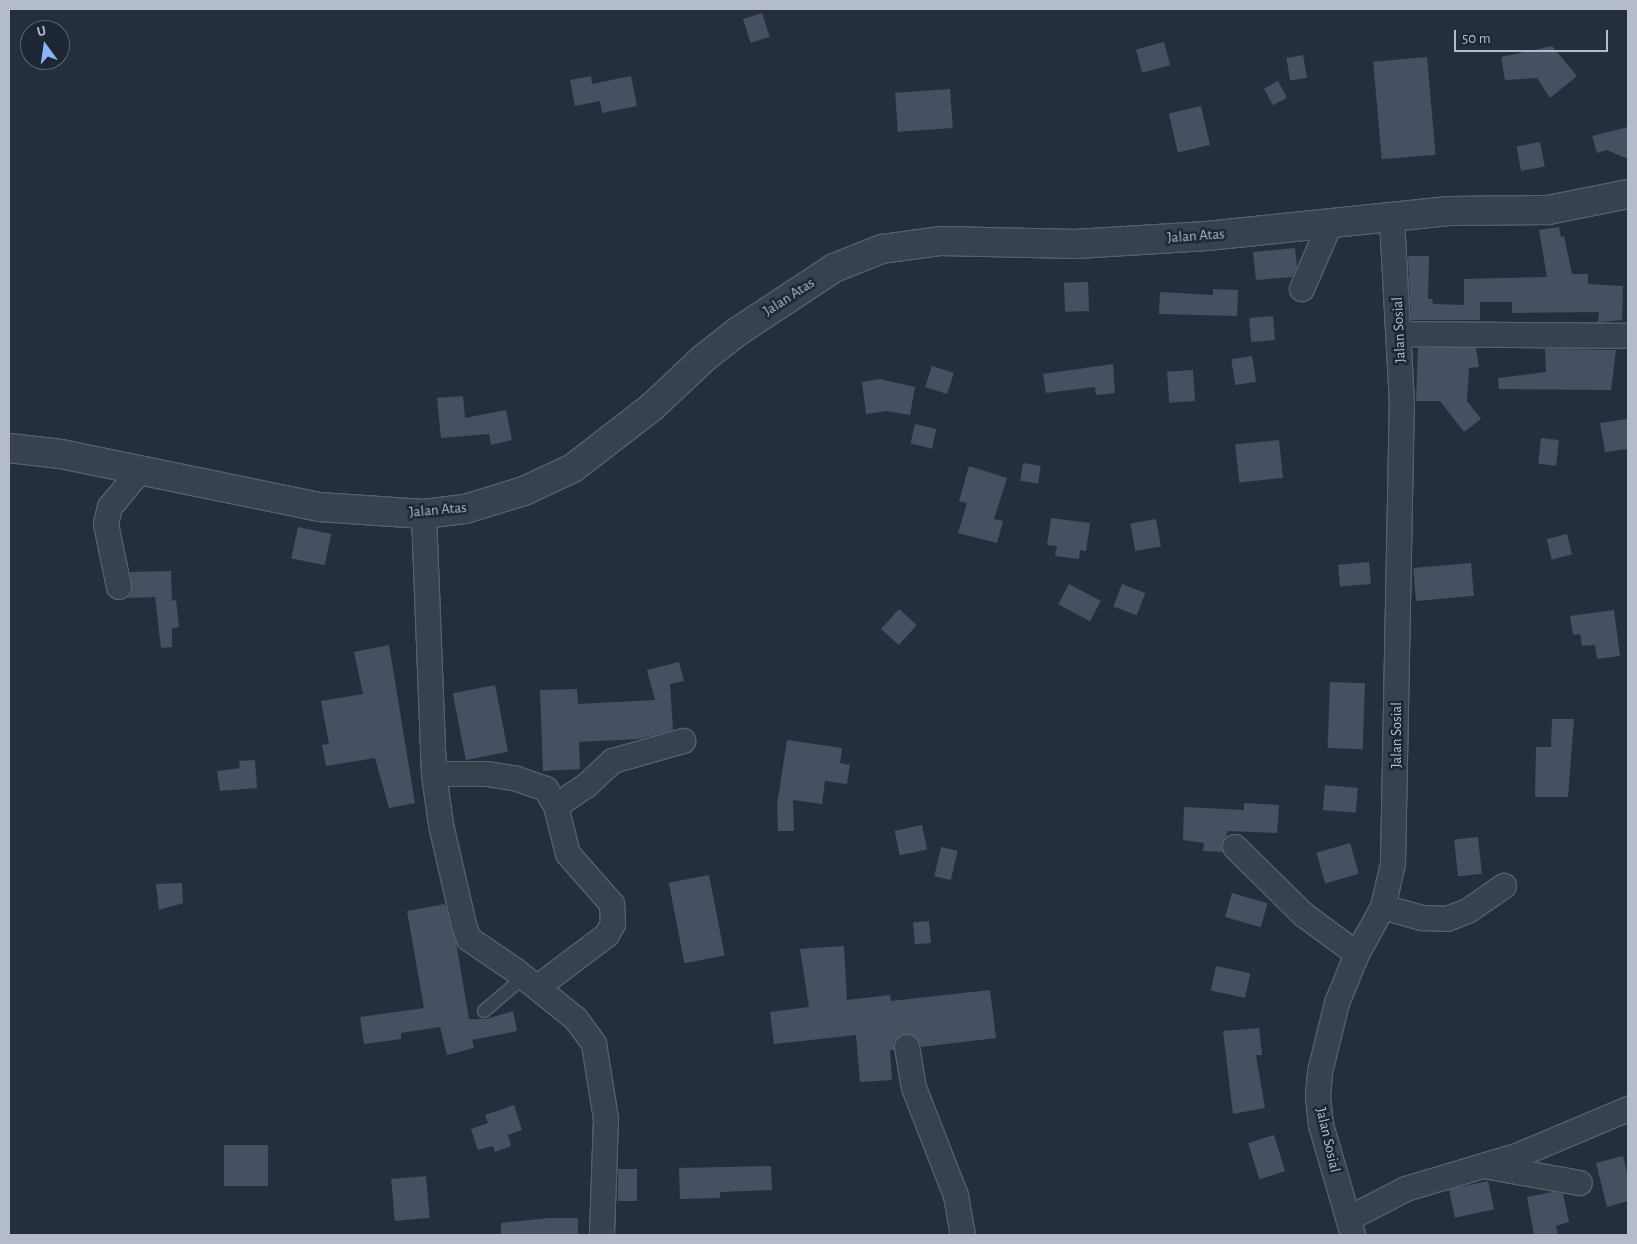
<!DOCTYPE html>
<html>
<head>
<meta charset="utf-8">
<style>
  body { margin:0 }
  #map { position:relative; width:1637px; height:1244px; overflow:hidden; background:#242f3e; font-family:"Alegreya Sans",sans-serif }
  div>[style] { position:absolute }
  .building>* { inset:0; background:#455162; transform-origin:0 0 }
  .roads { filter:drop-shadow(1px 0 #565f6c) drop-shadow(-1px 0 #565f6c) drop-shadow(0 1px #565f6c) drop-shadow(0 -1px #565f6c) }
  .service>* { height:12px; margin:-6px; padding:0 6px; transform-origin:6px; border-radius:6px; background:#38414e }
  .minor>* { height:24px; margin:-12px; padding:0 12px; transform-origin:12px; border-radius:12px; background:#38414e }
  .tertiary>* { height:28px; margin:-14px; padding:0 14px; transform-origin:14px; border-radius:14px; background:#38414e }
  span { translate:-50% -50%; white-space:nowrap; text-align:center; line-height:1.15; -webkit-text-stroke:5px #1d2633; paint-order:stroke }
  .street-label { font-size:15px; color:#b4bcc9 }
  .frame { position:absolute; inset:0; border:10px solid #b4bcc9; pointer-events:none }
  .north { position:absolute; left:20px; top:20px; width:50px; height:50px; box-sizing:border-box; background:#1d2633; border:1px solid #59626f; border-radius:50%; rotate:346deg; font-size:14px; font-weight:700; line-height:20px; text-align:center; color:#b4bcc9 }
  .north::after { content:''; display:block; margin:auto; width:18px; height:22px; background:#8ab4f8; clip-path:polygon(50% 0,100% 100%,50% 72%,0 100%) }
  .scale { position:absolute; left:1454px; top:30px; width:154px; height:22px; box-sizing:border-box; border:2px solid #b4bcc9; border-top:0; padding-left:6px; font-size:15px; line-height:18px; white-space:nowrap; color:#b4bcc9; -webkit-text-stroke:4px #1d2633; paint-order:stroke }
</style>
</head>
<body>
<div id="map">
  <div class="building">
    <i style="left:762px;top:13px;width:25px;height:20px;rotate:72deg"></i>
    <i style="left:1164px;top:42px;width:24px;height:29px;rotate:75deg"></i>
    <i style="clip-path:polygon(1552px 46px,1577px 76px,1550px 98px,1537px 78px,1505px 80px,1501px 57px)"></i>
    <i style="left:1303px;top:55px;width:23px;height:17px;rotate:80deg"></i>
    <i style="left:1427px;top:57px;width:98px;height:54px;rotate:85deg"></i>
    <i style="clip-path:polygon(591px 76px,592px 84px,631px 76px,637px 106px,602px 113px,600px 101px,575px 106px,570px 80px)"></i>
    <i style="left:1278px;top:81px;width:19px;height:16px;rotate:62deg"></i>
    <i style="left:950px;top:89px;width:39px;height:55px;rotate:86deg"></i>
    <i style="left:1201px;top:106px;width:40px;height:33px;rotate:77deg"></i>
    <i style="clip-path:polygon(1628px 127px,1628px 159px,1607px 150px,1597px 153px,1592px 136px)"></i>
    <i style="left:1540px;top:142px;width:25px;height:24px;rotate:79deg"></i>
    <i style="clip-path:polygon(1559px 227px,1561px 237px,1564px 236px,1572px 274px,1588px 274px,1588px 284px,1623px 286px,1622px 320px,1598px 322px,1599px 312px,1512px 313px,1512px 302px,1480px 302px,1480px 320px,1411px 320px,1408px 256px,1429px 256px,1428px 299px,1432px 299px,1433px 304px,1464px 305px,1464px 279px,1547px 277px,1539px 230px)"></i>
    <i style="clip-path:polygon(1295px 248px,1297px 267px,1292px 277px,1256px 280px,1253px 252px)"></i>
    <i style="left:1088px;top:282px;width:29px;height:24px;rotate:88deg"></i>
    <i style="clip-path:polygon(1213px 289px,1238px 290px,1237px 316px,1159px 314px,1160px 292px,1213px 295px)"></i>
    <i style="left:1273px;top:316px;width:24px;height:24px;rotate:85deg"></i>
    <i style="clip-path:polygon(1418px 348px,1476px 348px,1479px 367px,1469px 368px,1467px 401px,1481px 419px,1464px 432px,1440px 401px,1416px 401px)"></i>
    <i style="clip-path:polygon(1545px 349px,1616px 350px,1611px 390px,1499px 389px,1498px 378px,1546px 372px)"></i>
    <i style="left:1252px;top:356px;width:26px;height:21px;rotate:81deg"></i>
    <i style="clip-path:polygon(1113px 364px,1115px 393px,1096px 395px,1095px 387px,1046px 393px,1043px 374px)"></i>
    <i style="left:932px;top:366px;width:23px;height:22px;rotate:18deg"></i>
    <i style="left:1193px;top:370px;width:31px;height:26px;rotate:86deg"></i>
    <i style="clip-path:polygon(880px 379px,915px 387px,910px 415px,887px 411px,866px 414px,862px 382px)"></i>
    <i style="clip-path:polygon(463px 396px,465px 418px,506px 410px,512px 440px,491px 445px,489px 434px,441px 438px,437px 398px)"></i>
    <i style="clip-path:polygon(1628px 419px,1628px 449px,1605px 452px,1600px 423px)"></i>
    <i style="left:915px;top:424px;width:22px;height:20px;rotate:13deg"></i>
    <i style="left:1541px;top:438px;width:18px;height:26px;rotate:6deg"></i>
    <i style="left:1279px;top:440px;width:38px;height:44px;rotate:84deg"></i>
    <i style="left:1023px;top:463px;width:18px;height:18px;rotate:9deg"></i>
    <i style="clip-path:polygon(969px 466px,1007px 478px,994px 519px,1003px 521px,997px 543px,958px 533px,967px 503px,959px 501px)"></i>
    <i style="clip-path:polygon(1051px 518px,1090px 523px,1086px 551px,1080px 550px,1079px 559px,1055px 556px,1057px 546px,1047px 545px)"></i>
    <i style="left:1156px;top:519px;width:28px;height:26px;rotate:80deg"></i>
    <i style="left:298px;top:527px;width:34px;height:32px;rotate:12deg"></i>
    <i style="left:1567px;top:534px;width:21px;height:21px;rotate:76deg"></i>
    <i style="left:1369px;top:562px;width:22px;height:31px;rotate:85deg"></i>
    <i style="left:1471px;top:563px;width:33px;height:58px;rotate:85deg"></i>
    <i style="clip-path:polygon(171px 571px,172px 601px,176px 600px,179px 627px,172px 628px,172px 647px,161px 648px,155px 597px,128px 598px,132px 591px,130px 572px)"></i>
    <i style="left:1069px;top:584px;width:36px;height:23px;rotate:28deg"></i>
    <i style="left:1122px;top:584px;width:25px;height:24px;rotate:21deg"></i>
    <i style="left:899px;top:609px;width:24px;height:27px;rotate:42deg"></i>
    <i style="clip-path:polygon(1614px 610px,1620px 656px,1597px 659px,1595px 645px,1582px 646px,1580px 634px,1573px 635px,1570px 616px)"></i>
    <i style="clip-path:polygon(389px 645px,415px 803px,389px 808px,375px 758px,326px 766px,322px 745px,329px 744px,321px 701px,363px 694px,354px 652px)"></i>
    <i style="clip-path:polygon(679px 662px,684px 681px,670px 684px,673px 730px,639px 739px,579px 742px,580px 769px,543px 771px,540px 690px,577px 689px,578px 704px,655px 700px,647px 670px)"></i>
    <i style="left:1330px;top:682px;width:35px;height:66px;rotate:2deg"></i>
    <i style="left:495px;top:685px;width:68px;height:43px;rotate:79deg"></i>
    <i style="clip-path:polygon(1552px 719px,1574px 719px,1568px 797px,1535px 797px,1536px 747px,1551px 747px)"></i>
    <i style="clip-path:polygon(787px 740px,842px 748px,840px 763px,850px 765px,847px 784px,825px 781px,822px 804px,793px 800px,794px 831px,778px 831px,777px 805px)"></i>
    <i style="clip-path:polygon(255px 760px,257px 788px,220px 791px,217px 771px,240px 768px,239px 761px)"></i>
    <i style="left:1325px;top:785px;width:33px;height:25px;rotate:5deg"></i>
    <i style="clip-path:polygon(1244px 803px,1279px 805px,1277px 833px,1228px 831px,1222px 844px,1223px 852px,1203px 851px,1204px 843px,1183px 840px,1184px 807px,1244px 810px)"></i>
    <i style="left:922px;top:825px;width:25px;height:28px;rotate:78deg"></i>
    <i style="left:1478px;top:837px;width:37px;height:24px;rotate:84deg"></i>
    <i style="left:1350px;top:843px;width:32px;height:35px;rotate:74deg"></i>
    <i style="left:941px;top:847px;width:17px;height:30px;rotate:13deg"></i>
    <i style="left:709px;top:875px;width:82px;height:41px;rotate:79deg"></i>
    <i style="clip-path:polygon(182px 883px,183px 903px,159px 910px,156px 884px)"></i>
    <i style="left:1232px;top:893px;width:37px;height:25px;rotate:16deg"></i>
    <i style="clip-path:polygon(445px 904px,456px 942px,469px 1019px,486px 1019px,513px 1011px,517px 1031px,472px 1040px,474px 1048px,447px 1055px,440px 1027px,401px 1033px,401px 1039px,364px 1044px,360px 1017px,424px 1008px,407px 911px)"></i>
    <i style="left:929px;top:921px;width:22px;height:16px;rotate:85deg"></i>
    <i style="clip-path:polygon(844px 946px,847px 1000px,890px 995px,891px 1001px,990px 990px,996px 1038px,921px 1047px,917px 1038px,904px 1034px,894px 1042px,894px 1050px,890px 1050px,892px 1080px,860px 1082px,856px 1035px,774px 1044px,770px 1012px,809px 1007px,800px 949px)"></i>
    <i style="left:1216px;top:966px;width:35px;height:25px;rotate:12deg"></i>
    <i style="clip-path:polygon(1259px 1028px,1262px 1055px,1256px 1055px,1265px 1108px,1233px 1114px,1223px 1031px)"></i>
    <i style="clip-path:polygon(514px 1105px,522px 1130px,508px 1135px,511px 1146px,495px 1152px,493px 1146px,478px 1150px,471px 1129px,488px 1123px,485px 1115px)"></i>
    <i style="left:1274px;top:1135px;width:38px;height:27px;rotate:73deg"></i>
    <i style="left:224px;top:1145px;width:44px;height:41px"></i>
    <i style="clip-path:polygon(1623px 1156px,1628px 1176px,1628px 1201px,1607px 1207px,1596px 1163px)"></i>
    <i style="clip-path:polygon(771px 1166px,772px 1190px,720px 1192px,720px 1198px,680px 1199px,679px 1168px)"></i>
    <i style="left:618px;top:1169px;width:19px;height:32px"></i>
    <i style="left:426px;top:1176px;width:42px;height:35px;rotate:85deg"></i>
    <i style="left:1488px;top:1181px;width:29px;height:40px;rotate:78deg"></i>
    <i style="clip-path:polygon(1553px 1192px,1563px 1194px,1569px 1222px,1556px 1226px,1558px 1235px,1534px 1235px,1527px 1197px)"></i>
    <i style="clip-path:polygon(549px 1218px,578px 1218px,578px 1235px,501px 1235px,501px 1223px)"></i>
  </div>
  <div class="roads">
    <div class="service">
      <i style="left:484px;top:1011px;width:52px;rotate:-40.4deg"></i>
    </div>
    <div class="minor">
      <i style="left:1302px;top:289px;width:73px;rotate:-66.6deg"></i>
      <i style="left:1399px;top:334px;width:229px;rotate:0.5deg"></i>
      <i style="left:424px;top:514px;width:260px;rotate:87.8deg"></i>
      <i style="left:434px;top:774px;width:51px;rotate:82.2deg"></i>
      <i style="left:441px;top:825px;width:103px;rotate:77deg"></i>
      <i style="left:464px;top:925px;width:15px;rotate:70deg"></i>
      <i style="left:469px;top:939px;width:57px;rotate:34.2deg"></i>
      <i style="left:516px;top:971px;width:77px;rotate:38.7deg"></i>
      <i style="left:576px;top:1019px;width:31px;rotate:54deg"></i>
      <i style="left:594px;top:1044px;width:76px;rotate:80.9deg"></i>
      <i style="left:606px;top:1119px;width:116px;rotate:92deg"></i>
      <i style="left:119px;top:587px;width:64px;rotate:-101.7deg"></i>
      <i style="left:106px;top:524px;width:17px;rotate:-77deg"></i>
      <i style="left:110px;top:507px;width:47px;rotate:-50.2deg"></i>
      <i style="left:434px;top:774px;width:53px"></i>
      <i style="left:487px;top:774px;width:30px;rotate:9deg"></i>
      <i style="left:517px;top:779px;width:31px;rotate:19deg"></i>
      <i style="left:546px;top:789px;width:20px;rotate:60deg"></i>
      <i style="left:556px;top:806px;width:49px;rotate:76deg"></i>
      <i style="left:568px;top:854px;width:67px;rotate:48.7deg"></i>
      <i style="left:612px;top:904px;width:20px;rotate:87deg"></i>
      <i style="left:613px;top:924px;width:13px;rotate:119deg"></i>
      <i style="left:607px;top:935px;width:86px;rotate:143deg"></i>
      <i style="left:556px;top:806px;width:36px;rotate:-34deg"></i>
      <i style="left:586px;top:786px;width:37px;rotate:-43deg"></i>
      <i style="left:613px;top:761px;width:73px;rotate:-15.9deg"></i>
      <i style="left:1235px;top:847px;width:97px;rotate:44.6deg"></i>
      <i style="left:1304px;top:915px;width:66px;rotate:36.3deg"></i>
      <i style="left:1383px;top:907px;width:41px;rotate:15.8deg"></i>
      <i style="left:1422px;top:918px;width:25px;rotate:2deg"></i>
      <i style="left:1447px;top:919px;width:22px;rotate:-21deg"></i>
      <i style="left:1468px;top:911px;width:44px;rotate:-34.8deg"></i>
      <i style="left:907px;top:1047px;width:42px;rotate:80.3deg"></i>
      <i style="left:914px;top:1088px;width:116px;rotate:68.7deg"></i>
      <i style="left:956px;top:1196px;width:40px;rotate:80deg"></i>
      <i style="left:1490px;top:1167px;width:91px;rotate:10.1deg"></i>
      <i style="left:1350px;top:1218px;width:63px;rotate:-27.4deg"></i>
      <i style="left:1406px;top:1189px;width:116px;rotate:-16.6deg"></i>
      <i style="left:1517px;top:1156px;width:121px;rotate:-22.9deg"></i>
      <i style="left:1353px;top:1235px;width:115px;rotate:-106.2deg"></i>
      <i style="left:1321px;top:1125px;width:29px;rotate:-96deg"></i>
      <i style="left:1318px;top:1096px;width:24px;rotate:-85deg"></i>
      <i style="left:1320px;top:1072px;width:71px;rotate:-76.2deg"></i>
      <i style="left:1337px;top:1003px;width:53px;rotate:-67.8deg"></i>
      <i style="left:1357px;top:954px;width:54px;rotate:-61deg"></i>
      <i style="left:1383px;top:907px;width:44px;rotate:-76.9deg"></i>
      <i style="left:1393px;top:864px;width:460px;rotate:-88.9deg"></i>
      <i style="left:1402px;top:404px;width:187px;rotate:-93.1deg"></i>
    </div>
    <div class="tertiary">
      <i style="left:9px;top:448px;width:52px;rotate:6.6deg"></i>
      <i style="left:61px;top:454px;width:263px;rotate:11.6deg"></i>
      <i style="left:319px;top:507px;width:105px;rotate:3.8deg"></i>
      <i style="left:424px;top:514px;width:41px;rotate:-7deg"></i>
      <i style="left:465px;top:509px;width:62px;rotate:-17deg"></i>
      <i style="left:524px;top:491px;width:54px;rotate:-25.1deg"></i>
      <i style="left:573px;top:468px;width:100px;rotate:-37.7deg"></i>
      <i style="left:652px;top:407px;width:71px;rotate:-43.3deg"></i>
      <i style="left:704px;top:358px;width:42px;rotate:-38.2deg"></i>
      <i style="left:737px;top:332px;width:116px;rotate:-33.4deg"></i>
      <i style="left:834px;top:268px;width:52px;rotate:-21.6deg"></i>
      <i style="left:882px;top:249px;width:60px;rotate:-7.7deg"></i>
      <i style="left:941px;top:241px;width:135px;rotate:1.3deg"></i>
      <i style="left:1076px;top:244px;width:131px;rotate:-3.5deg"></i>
      <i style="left:1207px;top:236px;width:243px;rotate:-5.9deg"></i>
      <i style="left:1449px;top:211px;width:99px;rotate:-0.6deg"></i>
      <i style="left:1548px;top:210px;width:82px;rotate:-11.3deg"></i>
    </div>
  </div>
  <div class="street-label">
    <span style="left:1196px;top:236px;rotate:-4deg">Jalan Atas</span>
    <span style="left:789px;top:297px;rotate:-33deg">Jalan Atas</span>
    <span style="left:1399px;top:330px;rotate:-93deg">Jalan Sosial</span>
    <span style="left:438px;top:510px;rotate:-5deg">Jalan Atas</span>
    <span style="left:1397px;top:735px;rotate:-90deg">Jalan Sosial</span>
    <span style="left:1328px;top:1140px;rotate:77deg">Jalan Sosial</span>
  </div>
  <div class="frame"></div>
  <div class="north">U</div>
  <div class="scale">50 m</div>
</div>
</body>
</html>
